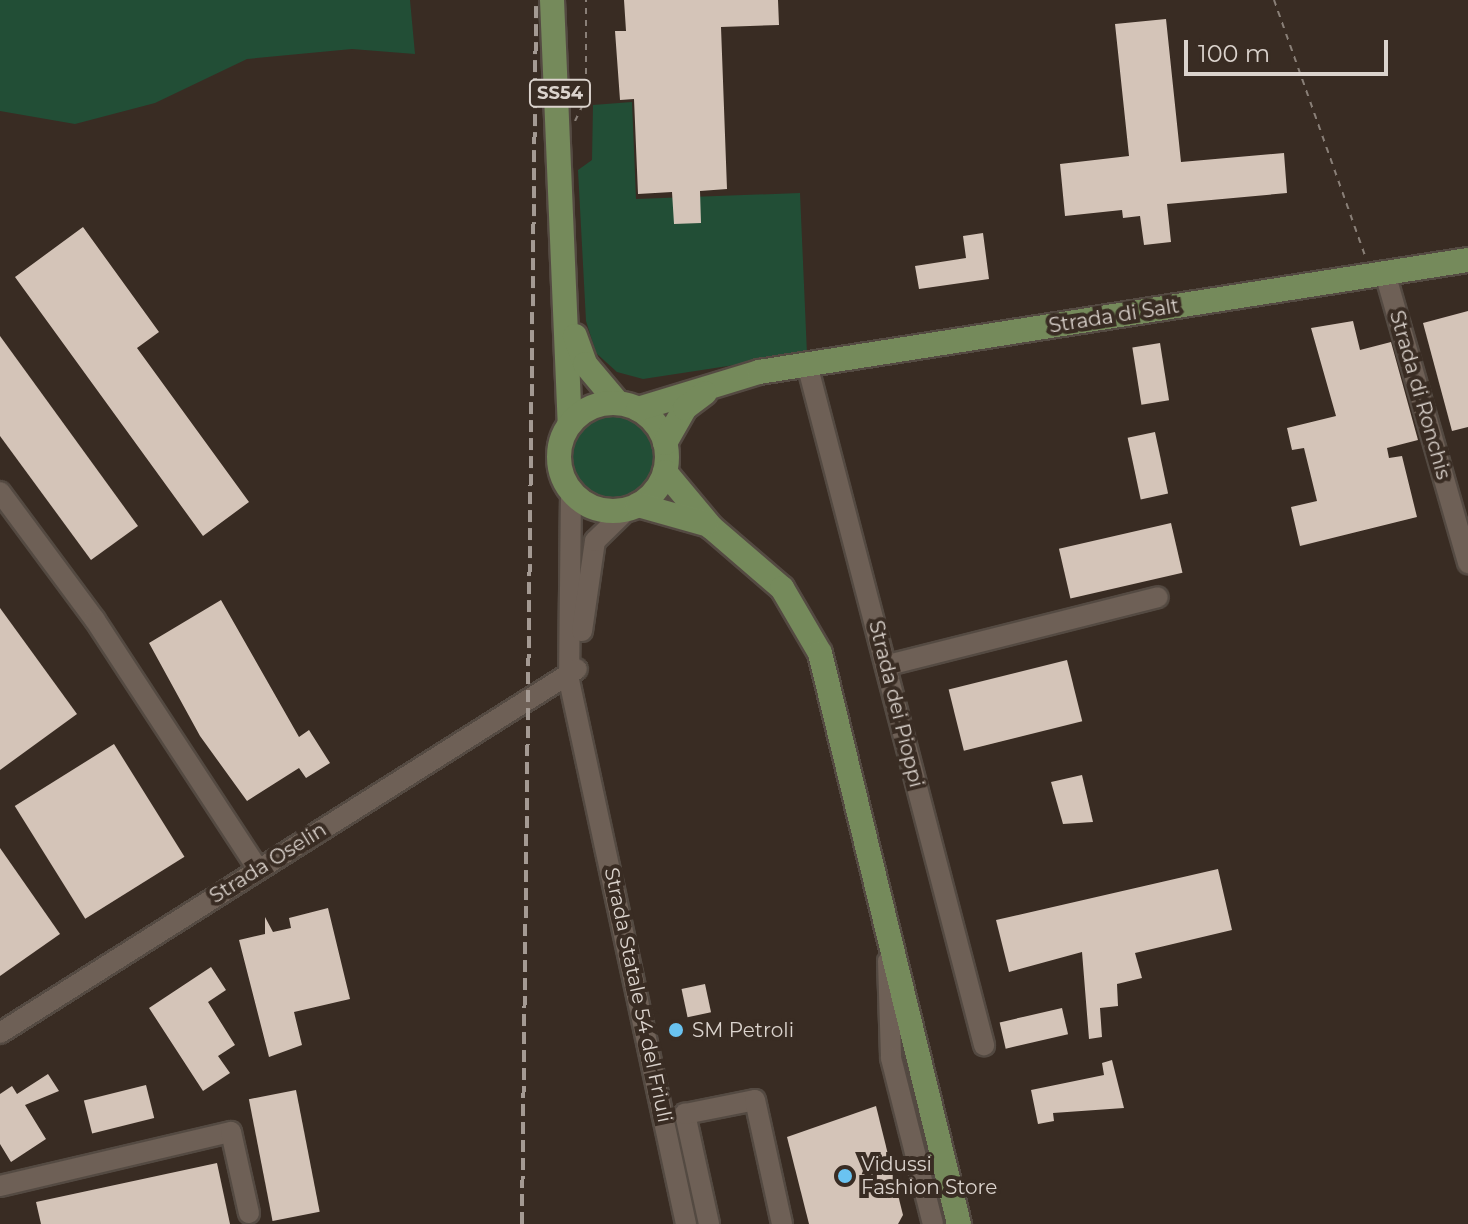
<!DOCTYPE html>
<html>
<head>
<meta charset="utf-8">
<style>
  body { margin:0 }
  #map { position:relative; width:1468px; height:1224px; overflow:hidden; background:#392c23; font-family:Montserrat,sans-serif }
  div>[style] { position:absolute }
  .green>* { inset:0; background:#224e36 }
  .round { border-radius:50% }
  .building>* { inset:0; background:#d4c4b8; transform-origin:0 0 }
  .path>* { height:2px; margin-top:-1px; transform-origin:0; background:repeating-linear-gradient(90deg,#897f77 0 6px,transparent 0 12px) }
  .roads { filter:drop-shadow(2px 0 #544a42) drop-shadow(-2px 0 #544a42) drop-shadow(0 2px #544a42) drop-shadow(0 -2px #544a42) }
  .minor>* { height:20px; margin:-10px; padding:0 10px; transform-origin:10px; border-radius:10px; background:#6e6056 }
  .major>* { height:24px; margin:-12px; padding:0 12px; transform-origin:12px; border-radius:12px; background:#758a5b }
  .major>.ring { margin:-12px; padding:0; box-sizing:content-box; background:none; border:24px solid #758a5b; border-radius:50% }
  .rail>* { height:4px; margin-top:-2px; transform-origin:0; background:repeating-linear-gradient(90deg,#a49a93 0 12px,transparent 0 18px) }
  .dots>* { width:22px; height:22px; translate:-50% -50%; box-sizing:border-box; border:4px solid #392c23; border-radius:50% }
  span { translate:-50% -50%; white-space:nowrap; text-align:center; line-height:1.15; -webkit-text-stroke:8px #392c23; paint-order:stroke }
  .shield-label span { padding:2px 6px; background:#392c23; border:2px solid; border-radius:6px; -webkit-text-stroke-width:0 }
  .shield-label { font-size:18px; color:#dbd3cd; font-weight:700 }
  .street-label { font-size:20px; color:#dbd3cd }
  .poi-label { font-size:20px; color:#dbd3cd }
  .left { translate:0 -50%; text-align:left }
  .scale { position:absolute; left:1184px; top:40px; width:204px; height:36px; box-sizing:border-box; border:4px solid #dbd3cd; border-top:0; padding-left:10px; font-size:24px; line-height:28px; white-space:nowrap; color:#dbd3cd; -webkit-text-stroke:6px #392c23; paint-order:stroke }
</style>
</head>
<body>
<div id="map">
  <div class="green">
    <i style="clip-path:polygon(0 0,410px 0,415px 54px,352px 49px,247px 59px,155px 103px,75px 124px,0 111px)"></i>
    <i style="clip-path:polygon(632px 102px,636px 199px,800px 193px,807px 354px,643px 379px,617px 372px,596px 353px,586px 321px,578px 170px,592px 160px,593px 105px)"></i>
    <i class="round" style="left:567px;top:410px;width:92px;height:92px"></i>
  </div>
  <div class="building">
    <i style="clip-path:polygon(624px 0,778px 0,779px 25px,721px 27px,727px 189px,700px 191px,701px 223px,674px 224px,672px 192px,638px 194px,634px 99px,620px 100px,615px 31px,626px 31px)"></i>
    <i style="clip-path:polygon(1166px 19px,1181px 162px,1284px 153px,1287px 193px,1167px 204px,1171px 242px,1144px 245px,1140px 216px,1123px 218px,1122px 210px,1065px 216px,1060px 164px,1129px 156px,1115px 24px)"></i>
    <i style="clip-path:polygon(83px 227px,159px 332px,137px 348px,249px 502px,203px 536px,15px 277px)"></i>
    <i style="clip-path:polygon(983px 233px,989px 279px,919px 289px,915px 266px,966px 258px,963px 236px)"></i>
    <i style="clip-path:polygon(1468px 311px,1468px 427px,1452px 431px,1423px 323px)"></i>
    <i style="clip-path:polygon(1353px 321px,1360px 350px,1391px 342px,1418px 440px,1387px 448px,1389px 458px,1402px 456px,1417px 517px,1300px 546px,1291px 507px,1317px 501px,1304px 448px,1292px 450px,1287px 428px,1336px 416px,1311px 328px)"></i>
    <i style="clip-path:polygon(0 336px,138px 526px,91px 560px,0 436px)"></i>
    <i style="left:1160px;top:343px;width:58px;height:28px;rotate:81deg"></i>
    <i style="left:1155px;top:432px;width:63px;height:28px;rotate:78deg"></i>
    <i style="left:1171px;top:523px;width:51px;height:115px;rotate:77deg"></i>
    <i style="clip-path:polygon(221px 600px,299px 737px,309px 730px,330px 763px,306px 778px,299px 768px,247px 801px,200px 736px,149px 643px)"></i>
    <i style="clip-path:polygon(0 608px,77px 714px,0 770px)"></i>
    <i style="left:1067px;top:660px;width:63px;height:122px;rotate:76deg"></i>
    <i style="left:114px;top:744px;width:133px;height:117px;rotate:58deg"></i>
    <i style="clip-path:polygon(1082px 775px,1093px 822px,1063px 824px,1051px 782px)"></i>
    <i style="clip-path:polygon(0 848px,60px 934px,0 976px)"></i>
    <i style="clip-path:polygon(1218px 869px,1232px 930px,1135px 953px,1142px 978px,1117px 984px,1118px 1006px,1100px 1008px,1102px 1037px,1089px 1039px,1082px 952px,1009px 972px,996px 920px)"></i>
    <i style="clip-path:polygon(328px 908px,350px 999px,294px 1012px,302px 1045px,269px 1057px,239px 940px,265px 934px,265px 917px,273px 932px,291px 928px,289px 918px)"></i>
    <i style="clip-path:polygon(211px 967px,226px 990px,208px 1002px,235px 1045px,218px 1056px,230px 1073px,203px 1091px,149px 1008px)"></i>
    <i style="left:705px;top:984px;width:29px;height:24px;rotate:78deg"></i>
    <i style="left:1062px;top:1008px;width:27px;height:64px;rotate:77deg"></i>
    <i style="clip-path:polygon(1112px 1060px,1124px 1108px,1053px 1113px,1054px 1121px,1038px 1124px,1031px 1090px,1104px 1075px,1102px 1063px)"></i>
    <i style="clip-path:polygon(48px 1074px,59px 1091px,25px 1105px,46px 1139px,11px 1162px,0 1144px,0 1094px,12px 1086px,17px 1094px)"></i>
    <i style="left:146px;top:1085px;width:34px;height:64px;rotate:76deg"></i>
    <i style="left:296px;top:1090px;width:124px;height:48px;rotate:79deg"></i>
    <i style="clip-path:polygon(876px 1106px,903px 1215px,898px 1224px,809px 1224px,787px 1137px)"></i>
    <i style="clip-path:polygon(217px 1163px,230px 1224px,41px 1224px,36px 1202px)"></i>
  </div>
  <div class="path">
    <i style="left:1274px;top:0;width:271px;rotate:70.4deg"></i>
    <i style="left:575px;top:121px;width:25px;rotate:-64deg"></i>
    <i style="left:586px;top:98px;width:98px;rotate:-90deg"></i>
  </div>
  <div class="roads">
    <div class="minor">
      <i style="left:1385px;top:273px;width:302px;rotate:74deg"></i>
      <i style="left:807px;top:364px;width:704px;rotate:75.43deg"></i>
      <i style="left:0;top:492px;width:159px;rotate:53.4deg"></i>
      <i style="left:95px;top:620px;width:298px;rotate:56.8deg"></i>
      <i style="left:571px;top:492px;width:188px;rotate:90.6deg"></i>
      <i style="left:569px;top:680px;width:556px;rotate:77.86deg"></i>
      <i style="left:582px;top:631px;width:91px;rotate:-81.8deg"></i>
      <i style="left:595px;top:541px;width:45px;rotate:-44.1deg"></i>
      <i style="left:888px;top:665px;width:278px;rotate:-14.1deg"></i>
      <i style="left:888px;top:961px;width:97px;rotate:88.2deg"></i>
      <i style="left:891px;top:1058px;width:171px;rotate:75.8deg"></i>
      <i style="left:0;top:1033px;width:682px;rotate:-32.25deg"></i>
      <i style="left:0;top:1186px;width:237px;rotate:-13.2deg"></i>
      <i style="left:231px;top:1132px;width:83px;rotate:77.5deg"></i>
      <i style="left:709px;top:1224px;width:113px;rotate:-102.3deg"></i>
      <i style="left:685px;top:1114px;width:71px;rotate:-11.3deg"></i>
      <i style="left:755px;top:1100px;width:127px;rotate:77.7deg"></i>
    </div>
    <div class="major">
      <i style="left:552px;top:0;width:423px;rotate:87.6deg"></i>
      <i style="left:575px;top:336px;width:30px;rotate:70deg"></i>
      <i style="left:585px;top:364px;width:51px;rotate:49.8deg"></i>
      <i class="ring" style="left:559px;top:403px;width:84px;height:84px"></i>
      <i style="left:638px;top:409px;width:127px;rotate:-17deg"></i>
      <i style="left:759px;top:372px;width:718px;rotate:-8.98deg"></i>
      <i style="left:665px;top:443px;width:40px;rotate:-60.3deg"></i>
      <i style="left:685px;top:408px;width:25px;rotate:-37deg"></i>
      <i style="left:665px;top:472px;width:72px;rotate:50.1deg"></i>
      <i style="left:711px;top:527px;width:94px;rotate:40.7deg"></i>
      <i style="left:782px;top:588px;width:75px;rotate:59.7deg"></i>
      <i style="left:820px;top:653px;width:588px;rotate:76.32deg"></i>
      <i style="left:638px;top:505px;width:70px;rotate:15.8deg"></i>
    </div>
  </div>
  <div class="rail">
    <i style="left:522px;top:1224px;width:1224px;rotate:-89.34deg"></i>
  </div>
  <div class="dots">
    <i style="left:676px;top:1030px;background:#6ac3f1"></i>
    <i style="left:845px;top:1176px;background:#6ac3f1"></i>
  </div>
  <div class="shield-label">
    <span style="left:560px;top:93px">SS54</span>
  </div>
  <div class="street-label">
    <span style="left:1114px;top:316px;rotate:-9deg">Strada di Salt</span>
    <span style="left:1420px;top:395px;rotate:74deg">Strada di Ronchis</span>
    <span style="left:896px;top:704px;rotate:76deg">Strada dei Pioppi</span>
    <span style="left:268px;top:863px;rotate:-32deg">Strada Oselin</span>
    <span style="left:638px;top:995px;rotate:78deg">Strada Statale 54 del Friuli</span>
  </div>
  <div class="poi-label">
    <span class="left" style="left:692px;top:1030px">SM Petroli</span>
    <span class="left" style="left:861px;top:1176px">Vidussi<br>Fashion Store</span>
  </div>
  <div class="scale">100 m</div>
</div>
</body>
</html>
